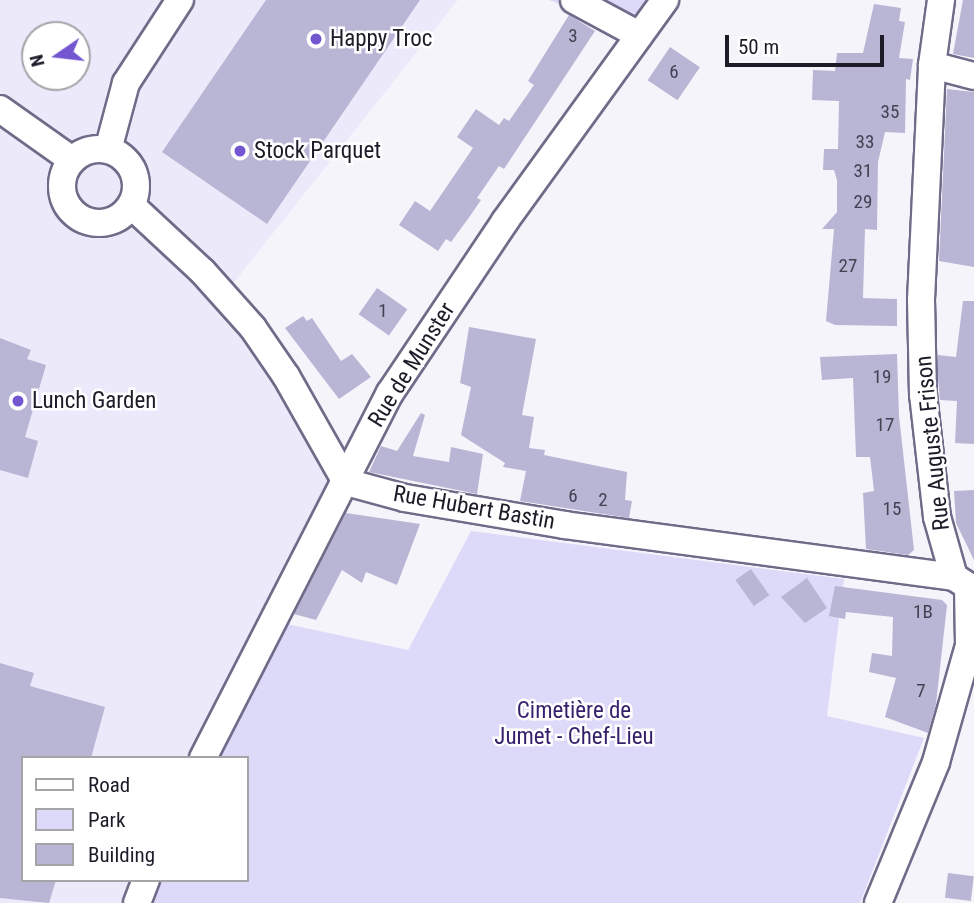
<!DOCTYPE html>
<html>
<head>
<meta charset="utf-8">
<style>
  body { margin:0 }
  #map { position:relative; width:974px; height:903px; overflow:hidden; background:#f5f4fb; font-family:"Roboto Condensed",sans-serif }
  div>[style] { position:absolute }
  .built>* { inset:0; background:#ebe9fa }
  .green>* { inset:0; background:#ddd9f9 }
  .building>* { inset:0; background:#b9b5d5; transform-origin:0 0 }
  .roads { filter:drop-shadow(2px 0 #6f6b88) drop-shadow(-2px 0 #6f6b88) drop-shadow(0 2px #6f6b88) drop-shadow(0 -2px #6f6b88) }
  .minor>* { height:26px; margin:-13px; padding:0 13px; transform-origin:13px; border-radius:13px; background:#fff }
  .minor>.ring { margin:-13px; padding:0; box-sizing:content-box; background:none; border:26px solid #fff; border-radius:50% }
  .dots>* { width:19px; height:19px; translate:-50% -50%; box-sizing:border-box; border:4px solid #fff; border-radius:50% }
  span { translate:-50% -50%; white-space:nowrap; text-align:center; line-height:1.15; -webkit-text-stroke:5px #fff; paint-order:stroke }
  .number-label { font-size:19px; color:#434252 }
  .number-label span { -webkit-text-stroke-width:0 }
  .poi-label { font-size:23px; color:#1c1b27 }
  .left { translate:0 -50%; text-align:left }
  .street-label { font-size:23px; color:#1c1b27 }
  .park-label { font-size:23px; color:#351f6b }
  .legend { position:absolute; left:21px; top:756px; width:228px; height:126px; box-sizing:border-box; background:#fff; border:2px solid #a4a4a9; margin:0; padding:9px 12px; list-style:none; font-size:21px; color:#1c1b27 }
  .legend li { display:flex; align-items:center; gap:14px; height:35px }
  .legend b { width:35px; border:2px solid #a4a4a9 }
  .north { position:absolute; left:21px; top:21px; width:70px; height:70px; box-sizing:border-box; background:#fff; border:2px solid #a4a4a9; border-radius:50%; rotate:256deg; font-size:19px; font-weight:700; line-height:28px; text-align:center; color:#1c1b27 }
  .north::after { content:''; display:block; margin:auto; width:24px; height:32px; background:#7356d0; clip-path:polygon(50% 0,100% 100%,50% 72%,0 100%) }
  .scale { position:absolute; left:725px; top:35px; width:159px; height:32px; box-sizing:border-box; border:4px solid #1c1b27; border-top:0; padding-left:9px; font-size:21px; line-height:24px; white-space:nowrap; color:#1c1b27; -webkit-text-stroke:5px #fff; paint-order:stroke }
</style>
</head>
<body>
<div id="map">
  <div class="built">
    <i style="clip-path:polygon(evenodd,0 0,458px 0,232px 285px,291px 360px,338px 445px,327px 486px,195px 758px,23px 758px,23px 880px,135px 880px,124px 903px,0 903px,0 0,35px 35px,77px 35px,77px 77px,35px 77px,35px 35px)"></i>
  </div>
  <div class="green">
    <i style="clip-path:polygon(549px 0,653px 0,630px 30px)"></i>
    <i style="clip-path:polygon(471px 531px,844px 579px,827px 716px,924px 738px,860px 903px,149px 903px,156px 880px,247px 880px,247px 758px,216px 758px,282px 623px,408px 650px)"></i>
  </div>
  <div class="building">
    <i style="clip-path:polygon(266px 0,420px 0,267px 224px,162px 152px)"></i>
    <i style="clip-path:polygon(963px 0,974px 0,974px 58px,953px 54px)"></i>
    <i style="clip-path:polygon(874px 4px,901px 8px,899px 21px,905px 22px,899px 58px,913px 59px,910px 80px,906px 79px,905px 133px,885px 132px,878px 162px,877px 230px,865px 229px,863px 298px,897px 299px,897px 326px,835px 325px,826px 321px,834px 229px,822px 229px,837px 212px,837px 180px,834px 170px,823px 170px,824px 149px,838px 149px,839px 101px,812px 100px,813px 70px,835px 71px,837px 53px,863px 53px)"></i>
    <i style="clip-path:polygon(569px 15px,595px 31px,504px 169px,499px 166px,477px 198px,481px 200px,470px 216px,451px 242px,446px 239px,438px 251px,399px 225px,415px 201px,430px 211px,473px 148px,457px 137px,476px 109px,499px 125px,504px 118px,509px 121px,534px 85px,528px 81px)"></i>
    <i style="left:670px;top:47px;width:36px;height:40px;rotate:34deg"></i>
    <i style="clip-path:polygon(947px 89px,974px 92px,974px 267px,939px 261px)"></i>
    <i style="left:377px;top:288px;width:37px;height:32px;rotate:35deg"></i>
    <i style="clip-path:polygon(963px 301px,974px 301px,974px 444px,955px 443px,957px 401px,940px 400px,938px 378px,938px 355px,956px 357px)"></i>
    <i style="clip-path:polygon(303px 316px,307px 321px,312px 318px,341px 361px,352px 354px,371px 377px,339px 399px,285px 328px)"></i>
    <i style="clip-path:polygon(469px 327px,536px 339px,522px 415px,534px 417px,529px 448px,545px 450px,544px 455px,627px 472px,625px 500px,632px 501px,629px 518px,520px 501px,526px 471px,503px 467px,505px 463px,461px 435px,471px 387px,460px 383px)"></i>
    <i style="clip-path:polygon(0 338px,31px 350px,27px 359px,46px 365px,25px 437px,38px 441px,28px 478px,0 470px)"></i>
    <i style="clip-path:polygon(897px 354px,899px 416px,914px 550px,908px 555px,866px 549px,863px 493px,874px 491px,870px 457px,856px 457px,853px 378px,822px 380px,821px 370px,820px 357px)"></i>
    <i style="clip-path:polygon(421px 413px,425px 415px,413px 456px,449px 462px,451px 447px,483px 454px,477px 494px,369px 472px,381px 446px,397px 451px)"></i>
    <i style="clip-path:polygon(974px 490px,974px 560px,956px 523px,954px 491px)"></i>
    <i style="clip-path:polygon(346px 513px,420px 524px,397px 585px,366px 572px,362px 583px,342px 570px,316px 620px,294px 614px)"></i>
    <i style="left:751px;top:569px;width:32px;height:19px;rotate:55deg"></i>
    <i style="clip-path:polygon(807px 578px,827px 608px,805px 623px,781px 597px)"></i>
    <i style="clip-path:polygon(835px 586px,942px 600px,947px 605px,936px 704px,928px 733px,885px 717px,896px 678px,869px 672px,872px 653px,892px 656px,893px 617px,846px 612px,845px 619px,829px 616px)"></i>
    <i style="clip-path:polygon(0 663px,34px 673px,30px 686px,105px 707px,91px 758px,23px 758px,23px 880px,56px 880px,49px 903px,0 898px)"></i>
    <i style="left:948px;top:873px;width:26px;height:25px;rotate:7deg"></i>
  </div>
  <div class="roads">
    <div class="minor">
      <i style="left:574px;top:0;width:74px;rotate:28.3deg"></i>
      <i style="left:932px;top:65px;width:43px;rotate:14.7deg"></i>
      <i style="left:0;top:109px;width:88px;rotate:35.3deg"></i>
      <i class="ring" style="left:62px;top:149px;width:48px;height:48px"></i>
      <i style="left:108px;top:150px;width:69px;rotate:-75deg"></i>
      <i style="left:126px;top:83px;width:99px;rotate:-57deg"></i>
      <i style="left:131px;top:205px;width:98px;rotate:42.9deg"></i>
      <i style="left:203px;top:272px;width:75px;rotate:48.2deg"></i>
      <i style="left:253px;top:328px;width:58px;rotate:55.5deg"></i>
      <i style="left:286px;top:376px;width:122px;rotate:60.5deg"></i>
      <i style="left:346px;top:482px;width:61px;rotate:15.2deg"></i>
      <i style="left:405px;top:498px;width:162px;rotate:9.6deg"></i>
      <i style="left:565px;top:525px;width:392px;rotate:7.6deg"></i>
      <i style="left:203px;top:758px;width:410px;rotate:-62.9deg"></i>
      <i style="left:390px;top:393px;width:207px;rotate:-56.2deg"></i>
      <i style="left:505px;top:221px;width:273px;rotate:-54.1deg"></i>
      <i style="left:137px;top:903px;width:25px;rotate:-69deg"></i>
      <i style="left:878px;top:903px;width:152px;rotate:-67.6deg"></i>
      <i style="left:936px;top:762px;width:122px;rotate:-74.2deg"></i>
      <i style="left:969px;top:645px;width:59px;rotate:-91deg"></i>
      <i style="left:968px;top:586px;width:17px;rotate:-147deg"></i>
      <i style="left:954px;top:577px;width:62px;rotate:-105.8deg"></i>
      <i style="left:937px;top:517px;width:123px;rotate:-96.5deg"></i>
      <i style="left:923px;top:395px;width:95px;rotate:-91.2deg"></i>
      <i style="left:921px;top:300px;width:235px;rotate:-87.3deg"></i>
      <i style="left:932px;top:65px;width:66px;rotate:-82.1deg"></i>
    </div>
  </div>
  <div class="dots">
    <i style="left:316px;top:39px;background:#7356d0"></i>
    <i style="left:240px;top:151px;background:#7356d0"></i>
    <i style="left:18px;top:401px;background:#7356d0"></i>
  </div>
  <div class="number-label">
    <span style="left:573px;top:36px">3</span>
    <span style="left:674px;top:72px">6</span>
    <span style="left:890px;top:112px">35</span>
    <span style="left:865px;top:142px">33</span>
    <span style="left:863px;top:171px">31</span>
    <span style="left:863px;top:202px">29</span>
    <span style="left:848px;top:266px">27</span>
    <span style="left:383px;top:311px">1</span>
    <span style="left:882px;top:377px">19</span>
    <span style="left:885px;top:425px">17</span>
    <span style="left:573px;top:496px">6</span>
    <span style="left:603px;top:500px">2</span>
    <span style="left:892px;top:509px">15</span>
    <span style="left:923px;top:612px">1B</span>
    <span style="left:921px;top:691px">7</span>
  </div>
  <div class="poi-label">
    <span class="left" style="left:330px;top:39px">Happy Troc</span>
    <span class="left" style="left:254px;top:151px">Stock Parquet</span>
    <span class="left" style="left:32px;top:401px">Lunch Garden</span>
  </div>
  <div class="street-label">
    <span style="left:412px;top:365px;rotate:-58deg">Rue de Munster</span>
    <span style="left:933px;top:443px;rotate:-96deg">Rue Auguste Frison</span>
    <span style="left:474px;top:508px;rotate:10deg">Rue Hubert Bastin</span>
  </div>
  <div class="park-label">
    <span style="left:574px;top:724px">Cimetière de<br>Jumet - Chef-Lieu</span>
  </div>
  <ul class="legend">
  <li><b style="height:9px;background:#fff"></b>Road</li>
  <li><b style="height:19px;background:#ddd9f9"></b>Park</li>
  <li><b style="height:19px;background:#b9b5d5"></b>Building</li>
  </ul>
  <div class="north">N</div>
  <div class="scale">50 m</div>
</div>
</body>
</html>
